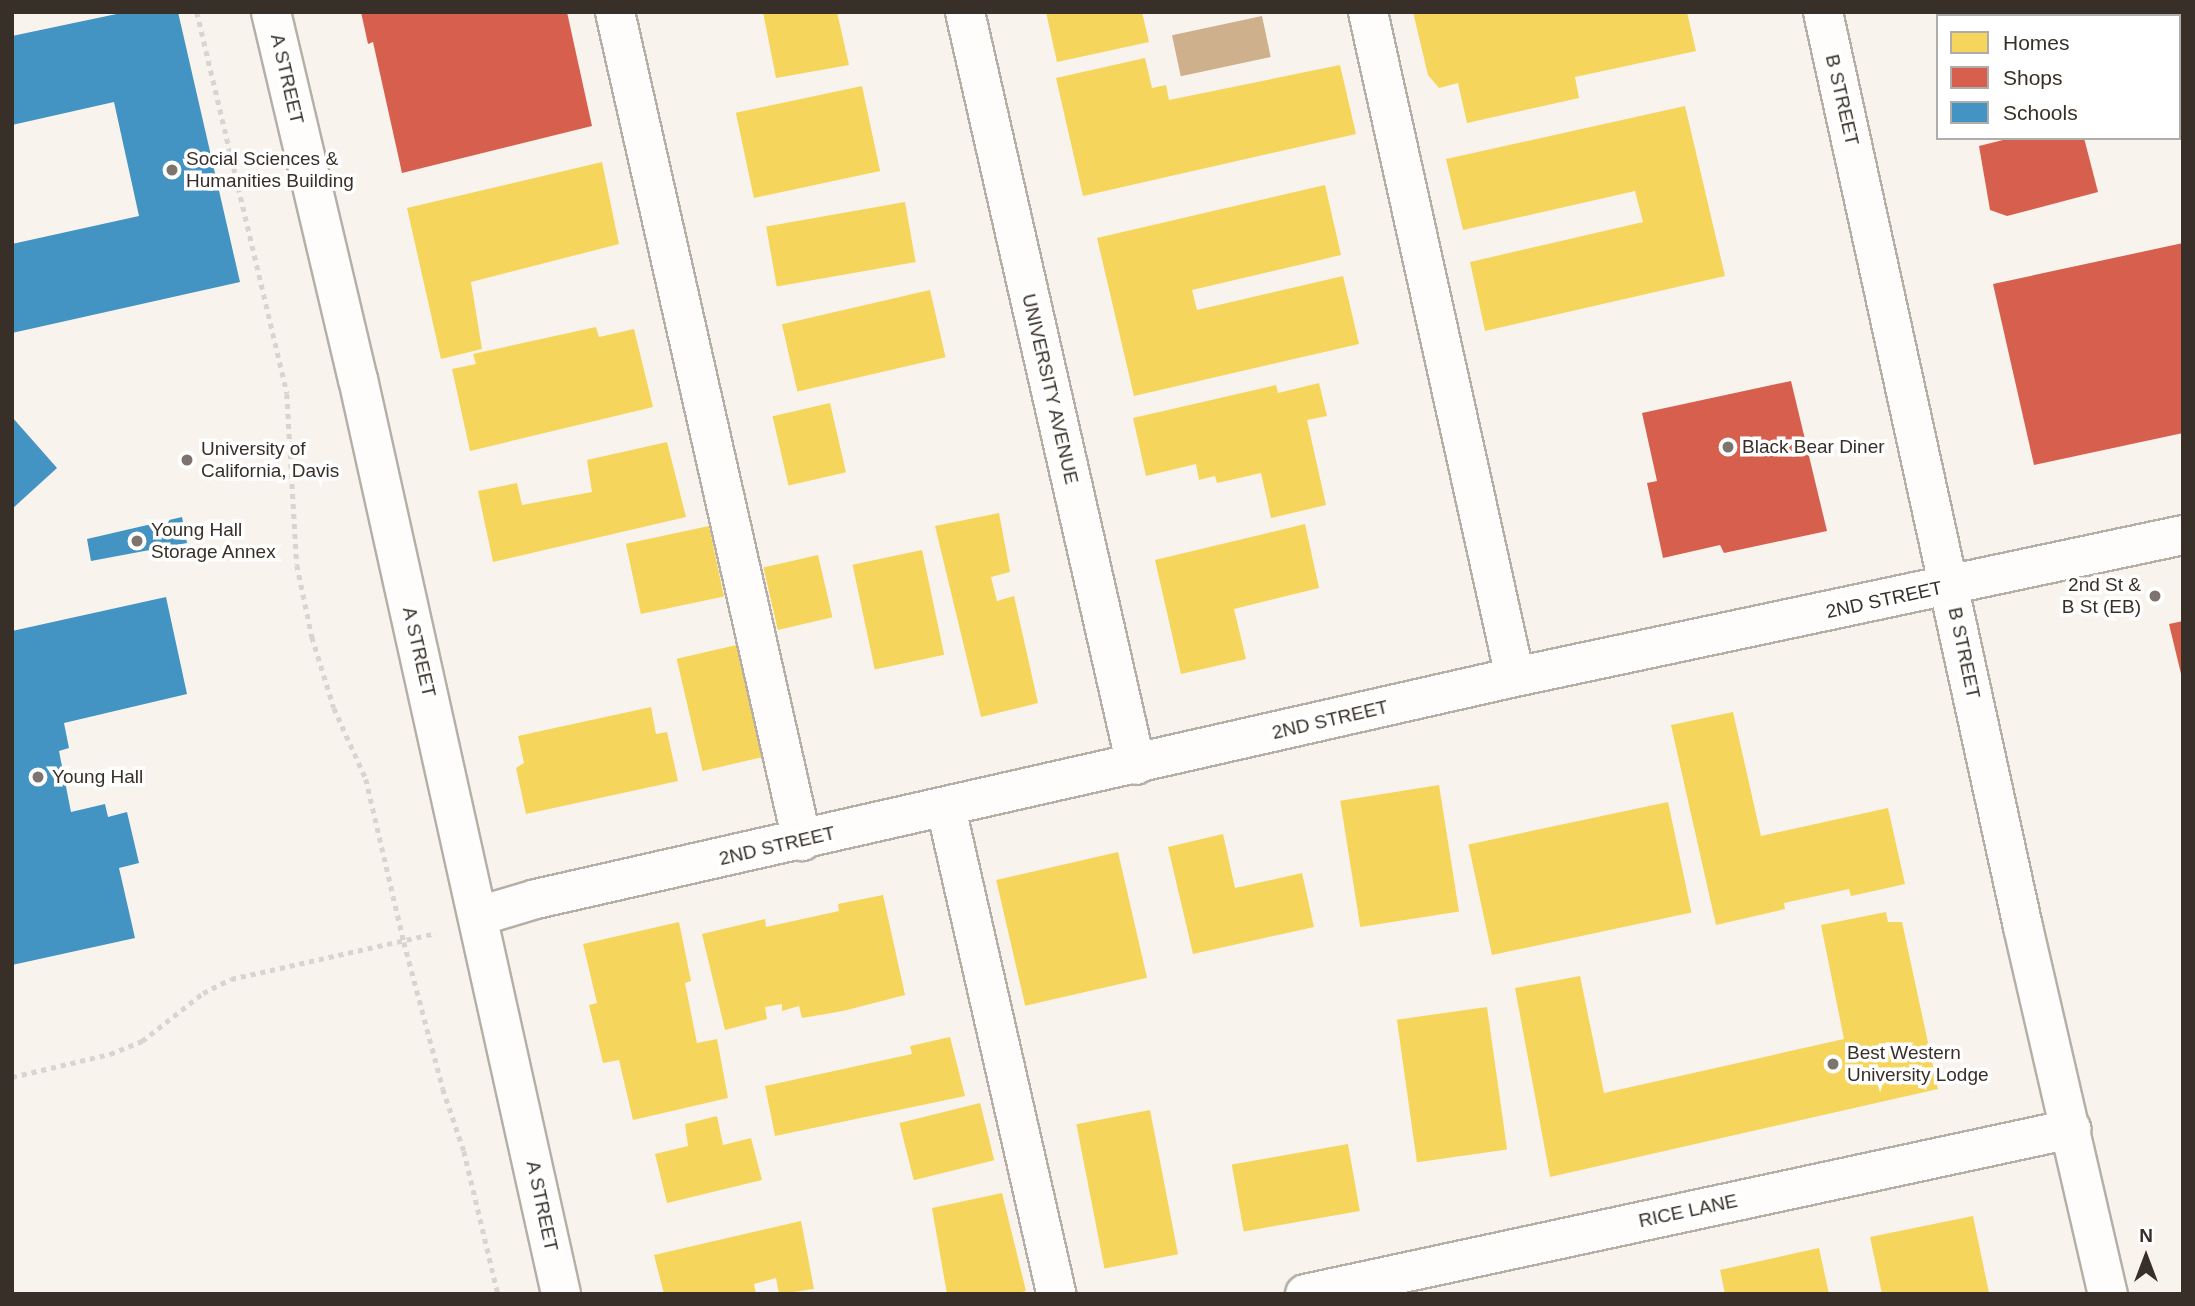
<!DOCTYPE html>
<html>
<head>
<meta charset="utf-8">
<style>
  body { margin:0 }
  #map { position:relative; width:2195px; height:1306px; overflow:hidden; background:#f9f3ed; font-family:Helvetica,sans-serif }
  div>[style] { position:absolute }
  .water>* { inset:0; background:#ceb08c; transform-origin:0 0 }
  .homes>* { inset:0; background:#f6d55c; transform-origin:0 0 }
  .shops>* { inset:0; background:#d6604d }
  .schools>* { inset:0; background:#4393c3 }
  .path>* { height:4.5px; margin-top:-2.25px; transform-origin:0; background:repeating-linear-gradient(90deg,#d7d4d1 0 5px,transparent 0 10px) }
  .roads { filter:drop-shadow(2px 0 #b5afa8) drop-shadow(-2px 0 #b5afa8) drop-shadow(0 2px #b5afa8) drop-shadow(0 -2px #b5afa8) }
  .minor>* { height:38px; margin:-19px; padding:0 19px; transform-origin:19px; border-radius:19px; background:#fefdfc }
  .dots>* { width:19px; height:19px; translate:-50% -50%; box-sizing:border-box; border:4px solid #fff; border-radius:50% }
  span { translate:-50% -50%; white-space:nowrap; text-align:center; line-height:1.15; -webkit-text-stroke:7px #fff; paint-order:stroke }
  .street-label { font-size:19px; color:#383028 }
  .poi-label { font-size:19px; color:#383028 }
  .left { translate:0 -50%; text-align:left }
  .right { translate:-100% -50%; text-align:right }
  .frame { position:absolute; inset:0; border:14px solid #383028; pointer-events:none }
  .legend { position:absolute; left:1936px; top:14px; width:245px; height:126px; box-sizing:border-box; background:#fff; border:2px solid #afaca9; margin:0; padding:9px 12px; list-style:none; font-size:21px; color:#383028 }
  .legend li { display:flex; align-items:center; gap:14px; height:35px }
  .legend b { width:35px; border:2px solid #afaca9 }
  .north { position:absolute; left:2111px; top:1222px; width:70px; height:70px; -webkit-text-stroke:5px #fff; paint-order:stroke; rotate:0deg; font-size:19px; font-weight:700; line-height:28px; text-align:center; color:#383028 }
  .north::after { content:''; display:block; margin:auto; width:24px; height:32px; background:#383028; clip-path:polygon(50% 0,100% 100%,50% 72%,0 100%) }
</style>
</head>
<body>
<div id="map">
  <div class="water">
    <i style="left:1262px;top:16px;width:42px;height:92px;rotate:78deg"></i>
  </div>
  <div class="homes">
    <i style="clip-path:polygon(763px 12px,837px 12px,849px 65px,776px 78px)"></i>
    <i style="clip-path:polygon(1046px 12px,1142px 12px,1149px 42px,1057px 62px)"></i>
    <i style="clip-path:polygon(1413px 12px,1687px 12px,1696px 51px,1575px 77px,1579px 98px,1467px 123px,1458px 83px,1439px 88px,1428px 75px)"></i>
    <i style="clip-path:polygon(1145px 58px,1152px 88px,1166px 85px,1169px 100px,1340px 65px,1356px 134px,1083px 196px,1056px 78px)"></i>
    <i style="left:862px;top:86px;width:87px;height:129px;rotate:78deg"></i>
    <i style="clip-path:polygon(1685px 106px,1725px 276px,1485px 331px,1470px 262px,1643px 222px,1635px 191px,1463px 230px,1446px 159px)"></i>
    <i style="clip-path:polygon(602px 162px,619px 244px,471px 282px,482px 349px,441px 359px,407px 208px)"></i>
    <i style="clip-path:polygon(1325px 185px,1341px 255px,1192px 290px,1197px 310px,1343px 276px,1359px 344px,1134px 396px,1097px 238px)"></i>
    <i style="left:905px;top:202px;width:61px;height:141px;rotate:80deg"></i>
    <i style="left:930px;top:290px;width:69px;height:152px;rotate:77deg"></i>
    <i style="clip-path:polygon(596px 327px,599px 337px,634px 329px,653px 407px,470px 451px,452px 369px,476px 364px,473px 354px)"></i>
    <i style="clip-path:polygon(1319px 383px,1327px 416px,1307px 420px,1326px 505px,1271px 518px,1261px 473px,1217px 483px,1215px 476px,1199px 480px,1196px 464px,1146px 476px,1133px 418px,1276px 385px,1278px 393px)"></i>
    <i style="left:830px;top:403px;width:71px;height:59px;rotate:77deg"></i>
    <i style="clip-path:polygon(667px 442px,686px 517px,493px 562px,478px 491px,517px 483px,522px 505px,592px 492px,587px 460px)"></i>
    <i style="clip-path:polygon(999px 513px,1010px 572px,991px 577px,997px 601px,1014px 596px,1038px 703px,981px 717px,935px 526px)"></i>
    <i style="clip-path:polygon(1305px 524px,1319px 588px,1234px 609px,1246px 659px,1181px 674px,1155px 560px)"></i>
    <i style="left:709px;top:526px;width:72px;height:85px;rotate:78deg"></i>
    <i style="left:922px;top:550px;width:107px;height:71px;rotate:78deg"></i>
    <i style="left:818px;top:555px;width:64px;height:56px;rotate:77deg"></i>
    <i style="left:741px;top:644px;width:115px;height:66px;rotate:77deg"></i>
    <i style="clip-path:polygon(651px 707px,656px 734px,667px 732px,678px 781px,526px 814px,516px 768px,524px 763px,518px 736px)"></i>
    <i style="clip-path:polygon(1733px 712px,1761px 836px,1888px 808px,1905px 884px,1851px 896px,1849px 889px,1784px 903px,1785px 909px,1716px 925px,1671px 725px)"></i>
    <i style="left:1439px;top:785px;width:128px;height:100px;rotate:81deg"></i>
    <i style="left:1668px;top:802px;width:113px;height:204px;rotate:78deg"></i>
    <i style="clip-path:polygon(1223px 834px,1235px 888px,1302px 873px,1314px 927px,1193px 954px,1168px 847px)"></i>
    <i style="left:1118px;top:852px;width:129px;height:125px;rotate:77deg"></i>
    <i style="clip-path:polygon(883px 895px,905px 995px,843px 1011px,802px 1018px,799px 1006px,782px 1011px,782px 1004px,765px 1007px,767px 1019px,725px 1030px,702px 934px,765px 919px,766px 927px,839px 911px,838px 904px)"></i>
    <i style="clip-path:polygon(1886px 912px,1888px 922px,1902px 922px,1938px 1089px,1550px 1177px,1515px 988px,1580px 976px,1604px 1093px,1844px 1039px,1821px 925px)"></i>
    <i style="clip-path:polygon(679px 922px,691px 981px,685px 983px,697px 1043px,717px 1039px,728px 1098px,633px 1120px,619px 1060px,603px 1063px,589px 1005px,597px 1003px,583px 944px)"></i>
    <i style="left:1487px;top:1007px;width:144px;height:91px;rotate:82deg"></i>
    <i style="clip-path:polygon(950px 1037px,965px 1096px,775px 1136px,765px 1086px,912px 1054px,910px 1046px)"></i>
    <i style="left:980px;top:1103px;width:59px;height:83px;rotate:76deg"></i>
    <i style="left:1150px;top:1110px;width:147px;height:75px;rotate:79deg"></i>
    <i style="clip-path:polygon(717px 1116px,723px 1145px,751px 1138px,762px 1180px,667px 1203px,655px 1154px,688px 1146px,685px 1124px)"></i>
    <i style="left:1348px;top:1144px;width:68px;height:118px;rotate:80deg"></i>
    <i style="clip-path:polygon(1002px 1193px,1026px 1291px,1014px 1294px,947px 1294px,932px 1208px)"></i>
    <i style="clip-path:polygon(1973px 1216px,1989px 1293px,1882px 1294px,1870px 1237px)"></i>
    <i style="clip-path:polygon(801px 1221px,814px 1289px,779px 1294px,776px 1278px,754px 1284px,756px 1294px,664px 1294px,654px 1255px)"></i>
    <i style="clip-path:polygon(1819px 1248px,1829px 1294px,1725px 1294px,1720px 1270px)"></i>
  </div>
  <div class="shops">
    <i style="clip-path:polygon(361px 12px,567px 12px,592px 126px,402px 173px,373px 42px,368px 44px)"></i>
    <i style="clip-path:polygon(1938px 12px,2151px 12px,2151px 13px,1938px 16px)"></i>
    <i style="clip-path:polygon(2011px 138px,2084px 138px,2098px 192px,2007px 216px,1990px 210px,1979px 146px)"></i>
    <i style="clip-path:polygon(2183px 243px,2183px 433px,2034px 465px,1993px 284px)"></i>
    <i style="clip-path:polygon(1791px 381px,1827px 531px,1724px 553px,1720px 545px,1663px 558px,1647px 483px,1657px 481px,1642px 413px)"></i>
    <i style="clip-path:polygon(2183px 621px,2183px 678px,2182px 678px,2169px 624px)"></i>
  </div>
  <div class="schools">
    <i style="clip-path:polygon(126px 12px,178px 12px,240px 282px,12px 333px,12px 244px,139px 216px,114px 102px,12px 125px,12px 36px)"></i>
    <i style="clip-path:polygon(12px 417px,57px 468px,12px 509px)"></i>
    <i style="clip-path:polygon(182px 517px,187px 543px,91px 561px,87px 539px)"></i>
    <i style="clip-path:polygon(166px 597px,187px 694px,64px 723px,69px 748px,59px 751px,71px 812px,105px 804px,108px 817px,127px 812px,139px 863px,119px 868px,135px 938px,12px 965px,12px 631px)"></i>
  </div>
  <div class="path">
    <i style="left:197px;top:12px;width:392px;rotate:76.7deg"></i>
    <i style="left:287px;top:394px;width:171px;rotate:86.7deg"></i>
    <i style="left:297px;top:565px;width:74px;rotate:78.2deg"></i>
    <i style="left:312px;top:637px;width:74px;rotate:72.8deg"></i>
    <i style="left:334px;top:708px;width:78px;rotate:65.7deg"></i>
    <i style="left:366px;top:779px;width:167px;rotate:76.9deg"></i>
    <i style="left:404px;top:942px;width:152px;rotate:75.1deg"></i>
    <i style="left:443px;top:1089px;width:65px;rotate:71.3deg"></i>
    <i style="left:464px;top:1151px;width:147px;rotate:76.6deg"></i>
    <i style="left:12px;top:1077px;width:101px;rotate:-13.2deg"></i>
    <i style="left:110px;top:1054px;width:35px;rotate:-22deg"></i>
    <i style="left:142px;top:1041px;width:78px;rotate:-38.2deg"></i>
    <i style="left:203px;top:993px;width:31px;rotate:-27deg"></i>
    <i style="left:231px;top:979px;width:210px;rotate:-12.6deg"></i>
  </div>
  <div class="roads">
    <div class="minor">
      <i style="left:271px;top:12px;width:377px;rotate:76.7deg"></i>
      <i style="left:358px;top:379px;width:937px;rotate:77.49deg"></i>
      <i style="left:615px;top:12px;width:850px;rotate:77.29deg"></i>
      <i style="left:965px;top:12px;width:772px;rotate:77.21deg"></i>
      <i style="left:1368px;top:12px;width:681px;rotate:77.54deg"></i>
      <i style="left:1823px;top:12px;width:937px;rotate:77.67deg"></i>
      <i style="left:2023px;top:927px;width:377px;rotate:77deg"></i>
      <i style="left:946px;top:808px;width:498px;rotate:77.2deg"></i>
      <i style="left:479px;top:916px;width:59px;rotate:-16.6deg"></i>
      <i style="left:536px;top:899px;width:1004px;rotate:-12.78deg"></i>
      <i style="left:1515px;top:677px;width:683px;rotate:-12deg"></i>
      <i style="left:1305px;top:1294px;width:784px;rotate:-12.16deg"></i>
    </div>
  </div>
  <div class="dots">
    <i style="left:172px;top:170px;background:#7c746d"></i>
    <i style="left:1728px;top:447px;background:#7c746d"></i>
    <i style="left:187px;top:460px;background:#7c746d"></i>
    <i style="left:137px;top:541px;background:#7c746d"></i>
    <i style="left:2155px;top:596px;background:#7c746d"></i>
    <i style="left:38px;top:777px;background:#7c746d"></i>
    <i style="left:1833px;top:1064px;background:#7c746d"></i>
  </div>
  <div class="street-label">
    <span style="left:287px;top:79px;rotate:77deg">A STREET</span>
    <span style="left:1842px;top:100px;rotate:77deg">B STREET</span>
    <span style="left:1050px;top:389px;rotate:77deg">UNIVERSITY AVENUE</span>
    <span style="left:1884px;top:600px;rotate:-12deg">2ND STREET</span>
    <span style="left:419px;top:652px;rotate:77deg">A STREET</span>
    <span style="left:1964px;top:653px;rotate:78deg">B STREET</span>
    <span style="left:1330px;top:720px;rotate:-13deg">2ND STREET</span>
    <span style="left:777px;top:846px;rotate:-13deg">2ND STREET</span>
    <span style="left:542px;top:1206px;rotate:78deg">A STREET</span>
    <span style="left:1688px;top:1211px;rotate:-12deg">RICE LANE</span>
  </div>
  <div class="poi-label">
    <span class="left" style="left:186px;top:170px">Social Sciences &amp;<br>Humanities Building</span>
    <span class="left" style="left:1742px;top:447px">Black Bear Diner</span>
    <span class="left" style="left:201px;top:460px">University of<br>California, Davis</span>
    <span class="left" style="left:151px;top:541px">Young Hall<br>Storage Annex</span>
    <span class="right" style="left:2141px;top:596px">2nd St &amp;<br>B St (EB)</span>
    <span class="left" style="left:52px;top:777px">Young Hall</span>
    <span class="left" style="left:1847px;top:1064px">Best Western<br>University Lodge</span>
  </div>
  <div class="frame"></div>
  <ul class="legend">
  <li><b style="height:19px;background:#f6d55c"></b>Homes</li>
  <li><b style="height:19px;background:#d6604d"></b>Shops</li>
  <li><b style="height:19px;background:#4393c3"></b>Schools</li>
  </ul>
  <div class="north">N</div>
</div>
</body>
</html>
